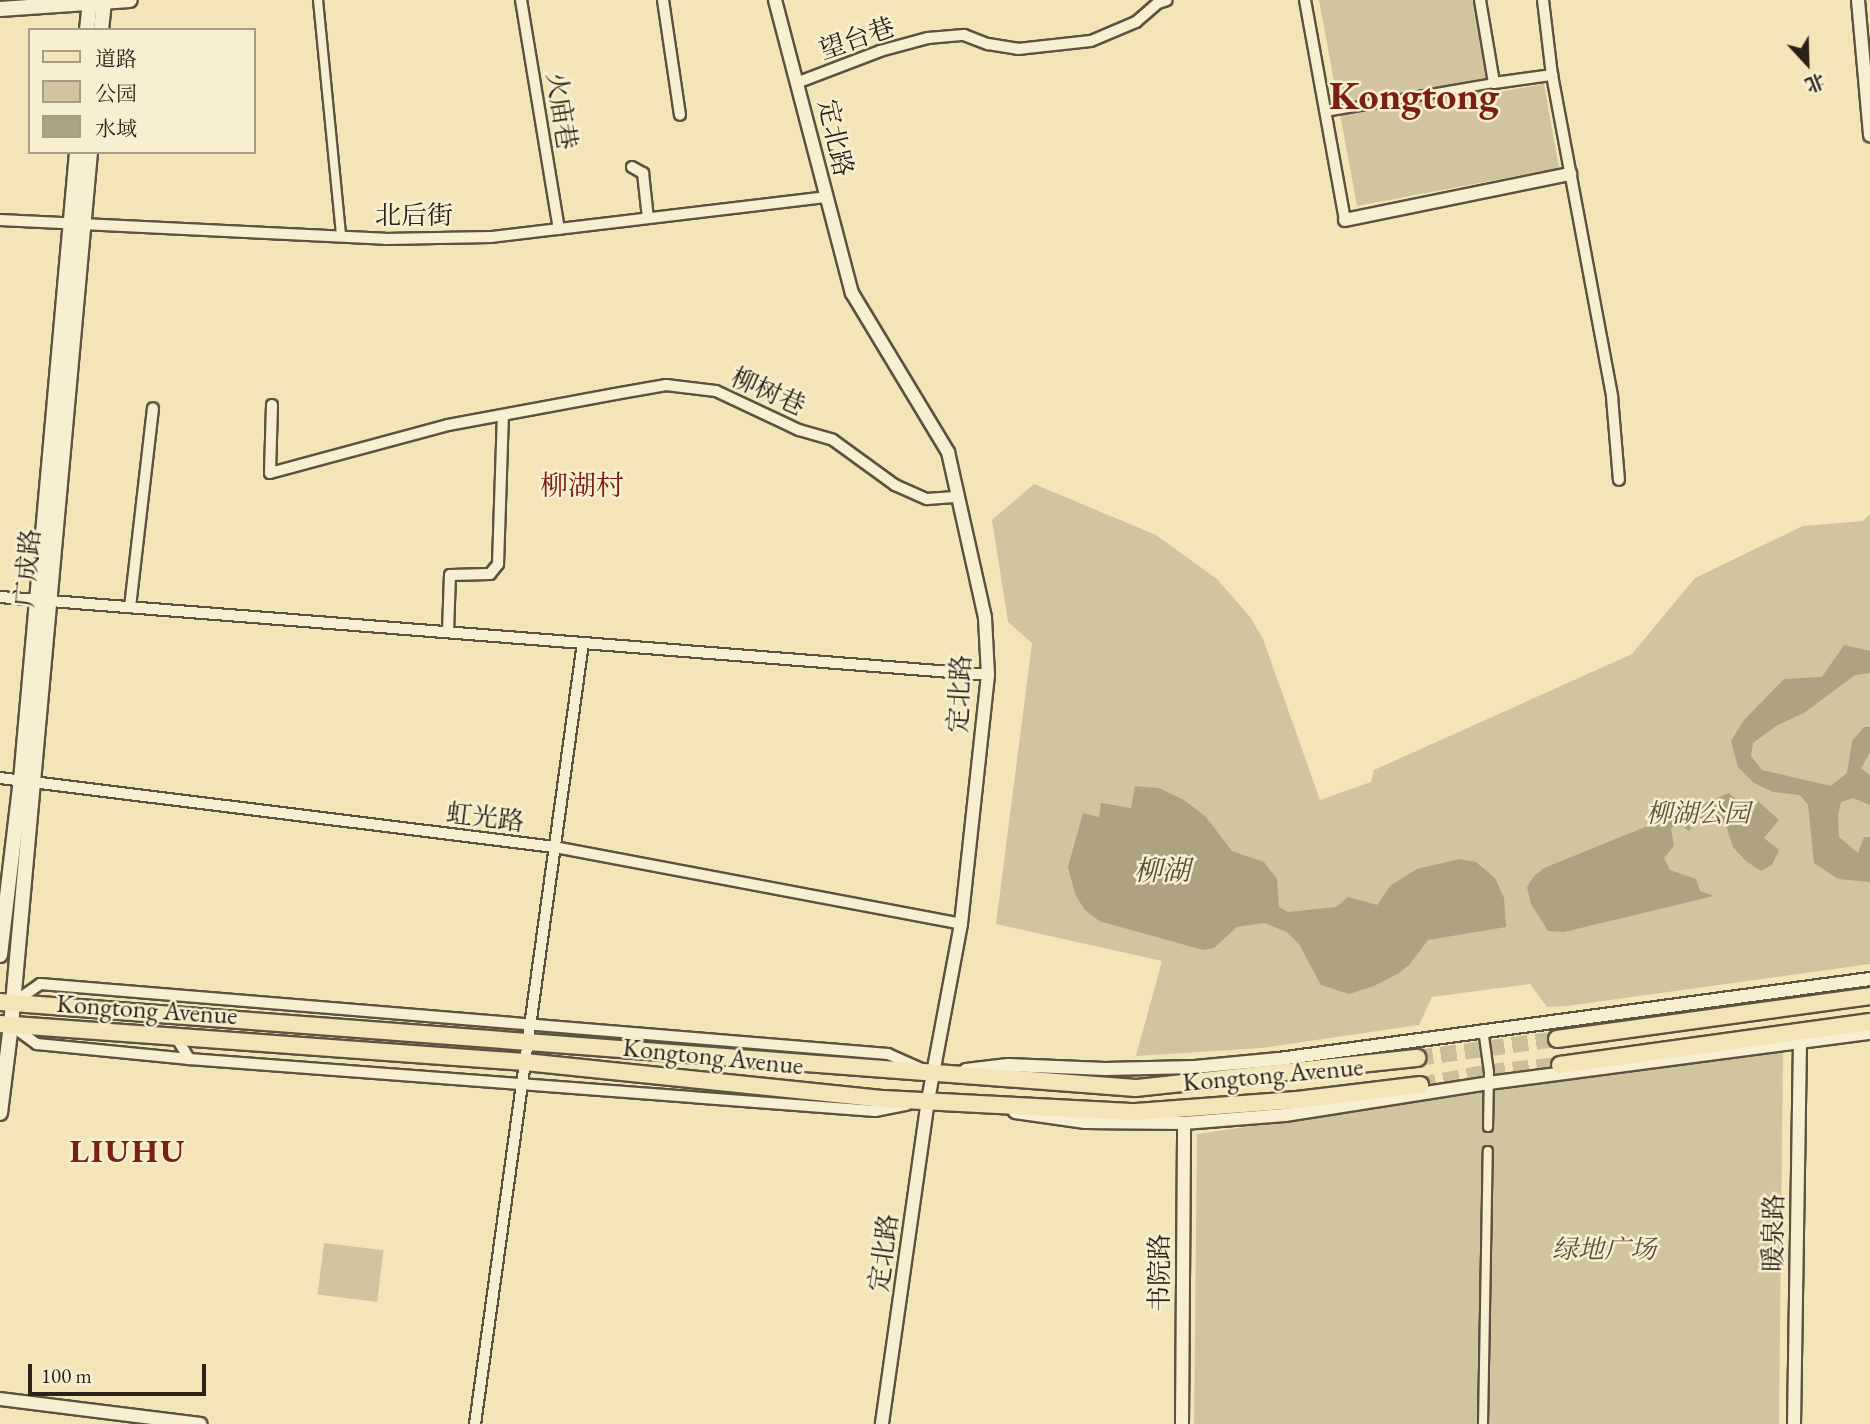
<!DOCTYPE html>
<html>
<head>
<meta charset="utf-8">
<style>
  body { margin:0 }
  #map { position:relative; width:1870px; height:1424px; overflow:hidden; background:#f4e5b9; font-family:"EB Garamond","Noto Serif SC",serif }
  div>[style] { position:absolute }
  .green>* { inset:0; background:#d2c49e; transform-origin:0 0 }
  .water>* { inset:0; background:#afa282 }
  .primary-tunnel>* { height:16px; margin-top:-8px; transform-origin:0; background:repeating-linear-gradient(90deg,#ccbe99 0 16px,transparent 0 24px) }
  .roads { filter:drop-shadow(2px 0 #5c5240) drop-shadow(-2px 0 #5c5240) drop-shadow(0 2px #5c5240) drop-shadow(0 -2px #5c5240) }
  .pedestrian>* { height:8px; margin:-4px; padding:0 4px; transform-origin:4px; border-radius:4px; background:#f8eed2 }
  .minor>* { height:10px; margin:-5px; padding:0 5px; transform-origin:5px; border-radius:5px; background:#f8eed2 }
  .tertiary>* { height:12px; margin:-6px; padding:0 6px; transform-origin:6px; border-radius:6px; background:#f8eed2 }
  .secondary>* { height:14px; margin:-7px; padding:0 7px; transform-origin:7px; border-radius:7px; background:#f8eed2 }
  .primary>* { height:16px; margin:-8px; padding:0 8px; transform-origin:8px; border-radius:8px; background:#f4e5b9 }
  span { translate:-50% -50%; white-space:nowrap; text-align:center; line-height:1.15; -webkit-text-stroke:5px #f8eed2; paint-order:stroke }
  .street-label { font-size:26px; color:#2a2118 }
  .park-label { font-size:26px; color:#5c5240; font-style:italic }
  .neighbourhood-label { font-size:28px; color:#7a1f14 }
  .water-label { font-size:28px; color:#594e3d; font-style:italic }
  .district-label { font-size:33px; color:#7a1f14; font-weight:700; letter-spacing:2px }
  .town-label { font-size:40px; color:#7a1f14; font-weight:700 }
  .legend { position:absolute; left:28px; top:28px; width:228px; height:126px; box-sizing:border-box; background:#f8eed2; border:2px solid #a69c88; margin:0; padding:9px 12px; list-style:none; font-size:21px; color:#2a2118 }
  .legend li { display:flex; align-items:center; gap:14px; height:35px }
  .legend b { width:35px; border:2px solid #a69c88 }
  .north { position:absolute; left:1772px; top:28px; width:70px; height:70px; -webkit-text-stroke:5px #f8eed2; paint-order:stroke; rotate:158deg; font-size:19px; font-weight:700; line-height:28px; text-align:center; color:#2a2118 }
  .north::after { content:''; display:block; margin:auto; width:24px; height:32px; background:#2a2118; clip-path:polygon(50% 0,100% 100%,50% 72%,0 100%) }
  .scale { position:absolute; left:28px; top:1364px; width:178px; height:32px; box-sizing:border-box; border:4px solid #2a2118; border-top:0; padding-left:9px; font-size:21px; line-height:24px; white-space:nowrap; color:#2a2118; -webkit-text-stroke:5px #f8eed2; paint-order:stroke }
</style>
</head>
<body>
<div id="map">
  <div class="green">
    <i style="clip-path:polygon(1319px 0,1476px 0,1493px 93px,1544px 84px,1559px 168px,1357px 206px)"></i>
    <i style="clip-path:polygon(1034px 484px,1156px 535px,1217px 579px,1251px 618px,1263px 639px,1320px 800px,1371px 782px,1374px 770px,1632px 654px,1695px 578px,1803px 526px,1863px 521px,1870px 514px,1870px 964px,1567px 1006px,1547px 1007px,1530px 984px,1432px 997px,1419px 1025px,1261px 1048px,1136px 1056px,1162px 961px,996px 924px,1032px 643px,1008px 622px,992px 520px)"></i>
    <i style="clip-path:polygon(1783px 1049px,1779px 1424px,1194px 1424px,1197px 1134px)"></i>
    <i style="left:324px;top:1243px;width:60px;height:52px;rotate:7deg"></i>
  </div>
  <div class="water">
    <i style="clip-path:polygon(1844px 645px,1870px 651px,1870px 673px,1855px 675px,1804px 713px,1776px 726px,1753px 743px,1751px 756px,1762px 770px,1831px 786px,1847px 773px,1852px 741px,1864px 727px,1870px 727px,1870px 753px,1861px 768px,1870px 775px,1870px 805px,1853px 798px,1841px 802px,1838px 815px,1839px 837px,1858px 853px,1864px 837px,1870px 837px,1870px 882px,1838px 879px,1814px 863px,1808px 805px,1800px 795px,1773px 792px,1754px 783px,1738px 767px,1731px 741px,1744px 720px,1784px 679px,1822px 677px)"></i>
    <i style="clip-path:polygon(1135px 786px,1159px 788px,1184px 800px,1206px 817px,1232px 851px,1264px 862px,1277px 879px,1279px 907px,1288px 912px,1336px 907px,1348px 897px,1377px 905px,1391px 885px,1417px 869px,1459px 859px,1476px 862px,1495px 878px,1504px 898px,1506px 927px,1428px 940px,1410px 964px,1399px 973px,1374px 986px,1349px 994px,1321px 985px,1299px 944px,1287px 932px,1264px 923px,1237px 927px,1214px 948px,1203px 950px,1099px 921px,1084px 909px,1075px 894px,1068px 867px,1083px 813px,1099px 817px,1101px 803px,1131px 808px)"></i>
    <i style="clip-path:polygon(1729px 793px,1738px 801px,1741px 815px,1753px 812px,1758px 801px,1779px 820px,1764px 838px,1779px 850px,1772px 865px,1761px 871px,1746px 861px,1733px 847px,1726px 825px,1697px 821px,1689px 831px,1679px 824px,1671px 828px,1674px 846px,1664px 858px,1670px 870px,1696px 879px,1700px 891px,1714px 896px,1564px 932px,1548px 931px,1531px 904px,1527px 887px,1534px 876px,1544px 868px)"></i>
  </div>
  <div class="primary-tunnel">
    <i style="left:1417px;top:1058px;width:141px;rotate:-7.7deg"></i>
    <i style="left:1420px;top:1085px;width:70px;rotate:-10.7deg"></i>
    <i style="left:1489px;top:1072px;width:71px;rotate:-5.6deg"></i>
  </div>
  <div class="roads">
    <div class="pedestrian">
      <i style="left:318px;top:0;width:237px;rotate:84.4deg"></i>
      <i style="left:1326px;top:112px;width:170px;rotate:-9.8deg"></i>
      <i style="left:1483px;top:1029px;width:43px;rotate:82.1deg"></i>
      <i style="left:1489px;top:1072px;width:55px;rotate:91deg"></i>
      <i style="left:1483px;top:1424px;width:273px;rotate:-89deg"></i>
    </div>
    <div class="minor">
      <i style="left:521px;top:0;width:232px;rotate:80.6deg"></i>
      <i style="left:663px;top:0;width:116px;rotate:81.6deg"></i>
      <i style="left:1305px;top:0;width:224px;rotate:79.7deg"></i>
      <i style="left:1480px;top:0;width:84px;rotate:80.4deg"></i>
      <i style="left:1494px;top:83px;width:59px;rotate:-7.9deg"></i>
      <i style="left:1543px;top:0;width:76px;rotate:83.2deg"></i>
      <i style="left:1552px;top:75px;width:328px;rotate:79.4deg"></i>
      <i style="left:1612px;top:397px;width:83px;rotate:85.2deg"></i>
      <i style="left:799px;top:82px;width:87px;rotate:-20.9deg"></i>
      <i style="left:880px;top:51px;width:50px;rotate:-15.2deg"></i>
      <i style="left:928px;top:38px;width:36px;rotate:-5deg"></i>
      <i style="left:964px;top:35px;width:26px;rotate:21deg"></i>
      <i style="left:988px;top:44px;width:30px;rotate:9deg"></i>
      <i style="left:1018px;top:49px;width:73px;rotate:-6.3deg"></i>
      <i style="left:1091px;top:41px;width:49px;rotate:-22.9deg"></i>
      <i style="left:1136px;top:22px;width:29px;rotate:-41deg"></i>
      <i style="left:1158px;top:3px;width:9px;rotate:-18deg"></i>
      <i style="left:632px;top:167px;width:13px;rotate:29deg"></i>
      <i style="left:643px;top:173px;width:45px;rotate:83.7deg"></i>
      <i style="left:0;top:220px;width:385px;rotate:2.8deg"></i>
      <i style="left:385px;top:239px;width:106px;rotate:-1.1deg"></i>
      <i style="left:491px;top:237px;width:336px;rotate:-6.8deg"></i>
      <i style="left:272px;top:405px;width:68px;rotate:91.7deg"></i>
      <i style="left:270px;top:473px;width:184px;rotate:-15.1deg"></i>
      <i style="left:448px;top:425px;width:170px;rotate:-10.5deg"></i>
      <i style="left:615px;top:394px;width:52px;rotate:-10deg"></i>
      <i style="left:666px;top:385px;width:50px;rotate:6.8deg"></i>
      <i style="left:716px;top:391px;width:92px;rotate:25.2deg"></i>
      <i style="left:799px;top:430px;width:35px;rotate:16deg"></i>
      <i style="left:833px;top:440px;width:77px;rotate:36deg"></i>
      <i style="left:895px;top:485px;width:35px;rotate:24deg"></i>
      <i style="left:927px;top:499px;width:31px;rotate:-4deg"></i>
      <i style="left:0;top:597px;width:991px;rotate:4.51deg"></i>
      <i style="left:130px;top:607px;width:200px;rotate:-83.4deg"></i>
      <i style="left:448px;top:632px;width:57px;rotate:-88deg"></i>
      <i style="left:450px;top:575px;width:40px;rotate:-1.4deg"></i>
      <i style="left:490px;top:574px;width:13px;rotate:-51deg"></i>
      <i style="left:498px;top:564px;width:148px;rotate:-88.1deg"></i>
      <i style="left:0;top:778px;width:559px;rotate:7.09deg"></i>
      <i style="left:555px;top:847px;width:413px;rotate:10.7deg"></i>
      <i style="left:13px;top:1003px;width:33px;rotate:-35deg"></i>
      <i style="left:40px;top:984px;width:851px;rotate:4.72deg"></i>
      <i style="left:888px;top:1054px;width:35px;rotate:24deg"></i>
      <i style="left:12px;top:1026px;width:31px;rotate:36deg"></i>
      <i style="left:37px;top:1044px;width:153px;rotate:5.6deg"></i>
      <i style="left:176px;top:1037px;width:26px;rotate:59deg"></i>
      <i style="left:189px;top:1059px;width:688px;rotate:4.33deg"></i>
      <i style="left:875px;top:1111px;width:32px;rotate:-11deg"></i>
      <i style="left:475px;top:1424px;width:788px;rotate:-82.13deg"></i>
    </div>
    <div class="tertiary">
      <i style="left:775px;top:0;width:303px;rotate:75.3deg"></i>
      <i style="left:852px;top:293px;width:186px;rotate:58.9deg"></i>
      <i style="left:948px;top:452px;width:170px;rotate:77.4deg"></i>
      <i style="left:985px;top:618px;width:57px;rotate:87deg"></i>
      <i style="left:988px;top:675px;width:250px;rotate:96.2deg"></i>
      <i style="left:961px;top:924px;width:179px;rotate:100.6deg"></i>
      <i style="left:928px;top:1100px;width:327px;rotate:98.1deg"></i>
      <i style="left:1858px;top:0;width:136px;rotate:84.9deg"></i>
      <i style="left:1345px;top:220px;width:230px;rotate:-11.6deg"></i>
      <i style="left:966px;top:1070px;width:42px;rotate:-6.8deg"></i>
      <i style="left:1008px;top:1065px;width:97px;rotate:2.4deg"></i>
      <i style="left:1105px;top:1069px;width:90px;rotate:-1.3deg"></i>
      <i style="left:1195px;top:1067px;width:84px;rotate:-5.4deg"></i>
      <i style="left:1279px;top:1059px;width:596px;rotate:-7.71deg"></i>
      <i style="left:1015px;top:1112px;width:71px;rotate:8.1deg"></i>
      <i style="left:1085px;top:1122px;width:99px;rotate:0.6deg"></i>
      <i style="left:1184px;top:1123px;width:101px;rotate:-4.5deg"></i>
      <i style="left:1285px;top:1115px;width:206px;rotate:-8.9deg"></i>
      <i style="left:1489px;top:1083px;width:384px;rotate:-7.5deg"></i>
      <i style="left:0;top:1399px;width:202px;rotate:7.1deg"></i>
      <i style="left:1182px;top:1424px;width:301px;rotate:-89.6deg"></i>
      <i style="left:1794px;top:1424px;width:382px;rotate:-89.1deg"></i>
    </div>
    <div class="secondary">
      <i style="left:0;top:9px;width:130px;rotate:-4deg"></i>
      <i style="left:87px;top:30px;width:30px;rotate:-84deg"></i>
      <i style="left:101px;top:30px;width:30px;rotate:-84deg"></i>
      <i style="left:0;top:955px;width:176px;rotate:-83.2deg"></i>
      <i style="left:21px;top:780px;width:630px;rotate:-84.9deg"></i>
      <i style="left:0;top:1113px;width:89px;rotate:-82.9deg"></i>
      <i style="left:11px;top:1025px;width:877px;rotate:-84.83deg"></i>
    </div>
    <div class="primary">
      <i style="left:0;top:1002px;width:1139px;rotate:4.33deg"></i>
      <i style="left:1136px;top:1088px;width:283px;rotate:-6.1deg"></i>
      <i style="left:0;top:1024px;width:526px;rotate:4.14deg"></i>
      <i style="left:525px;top:1062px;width:361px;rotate:5.9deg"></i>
      <i style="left:884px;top:1099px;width:252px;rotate:3deg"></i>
      <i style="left:1136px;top:1112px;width:161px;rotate:-4.3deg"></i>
      <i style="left:1297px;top:1100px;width:124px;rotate:-7deg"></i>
      <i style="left:1557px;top:1039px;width:316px;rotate:-7.8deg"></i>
      <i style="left:1560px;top:1065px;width:313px;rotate:-7.9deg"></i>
    </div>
  </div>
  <div class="street-label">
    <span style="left:857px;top:39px;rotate:-19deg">望台巷</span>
    <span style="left:561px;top:111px;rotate:81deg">火庙巷</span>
    <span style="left:835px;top:138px;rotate:77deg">定北路</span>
    <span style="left:414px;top:216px">北后街</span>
    <span style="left:768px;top:392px;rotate:24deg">柳树巷</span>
    <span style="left:28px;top:568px;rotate:-85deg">广成路</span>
    <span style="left:960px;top:694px;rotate:-87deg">定北路</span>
    <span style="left:485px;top:818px;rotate:7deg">虹光路</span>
    <span style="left:147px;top:1010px;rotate:4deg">Kongtong Avenue</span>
    <span style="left:713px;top:1057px;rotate:6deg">Kongtong Avenue</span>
    <span style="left:1273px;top:1075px;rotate:-5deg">Kongtong Avenue</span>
    <span style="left:1774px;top:1233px;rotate:-89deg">暖泉路</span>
    <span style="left:884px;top:1253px;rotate:-82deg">定北路</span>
    <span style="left:1160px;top:1273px;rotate:-90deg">书院路</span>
  </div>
  <div class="park-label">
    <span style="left:1698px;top:814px">柳湖公园</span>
    <span style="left:1604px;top:1250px">绿地广场</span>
  </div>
  <div class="neighbourhood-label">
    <span style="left:582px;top:485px">柳湖村</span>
  </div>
  <div class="water-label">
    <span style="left:1162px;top:870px">柳湖</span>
  </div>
  <div class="district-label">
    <span style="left:128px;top:1151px">LIUHU</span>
  </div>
  <div class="town-label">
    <span style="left:1414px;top:95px">Kongtong</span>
  </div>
  <ul class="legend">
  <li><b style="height:9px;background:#f4e5b9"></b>道路</li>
  <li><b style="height:19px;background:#d2c49e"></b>公园</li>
  <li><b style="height:19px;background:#afa282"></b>水域</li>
  </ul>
  <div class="north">北</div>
  <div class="scale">100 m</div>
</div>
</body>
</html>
